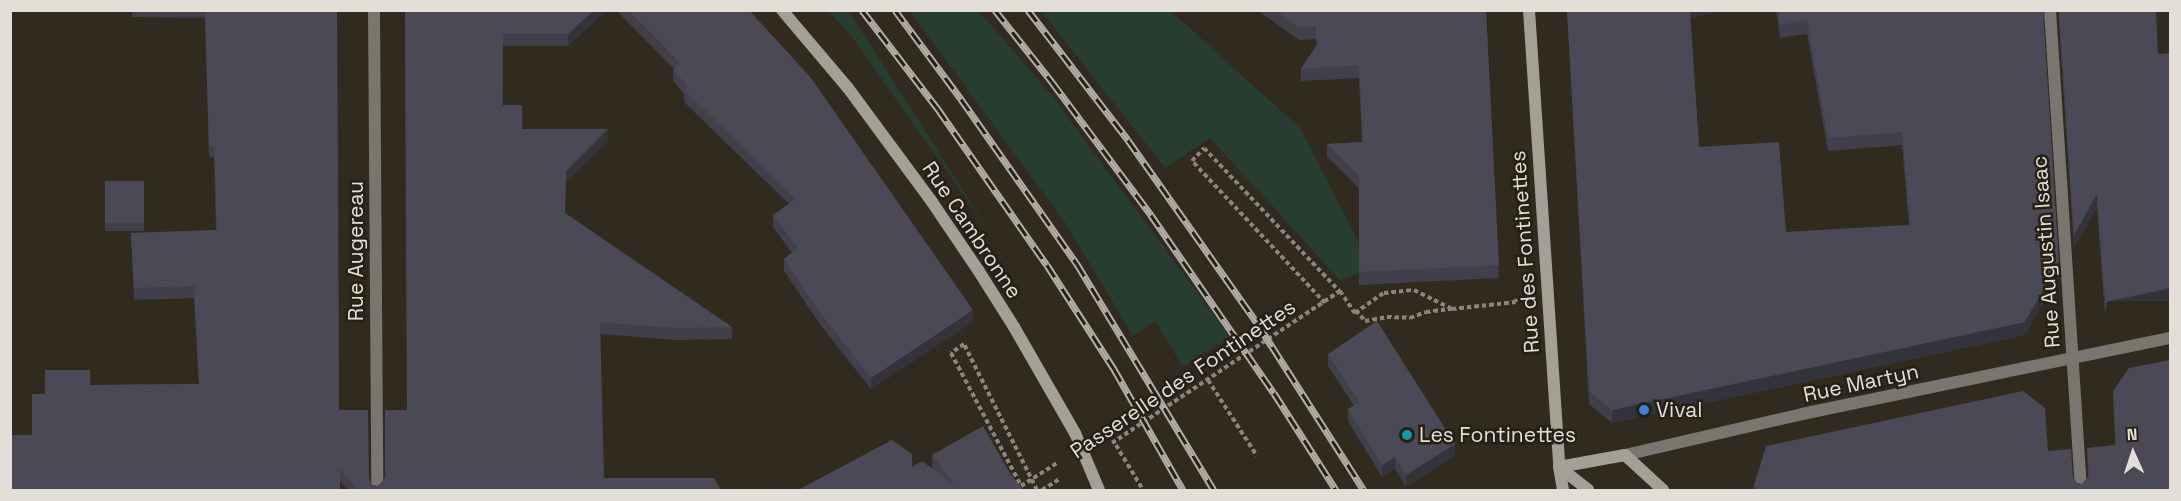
<!DOCTYPE html>
<html>
<head>
<meta charset="utf-8">
<style>
  body { margin:0 }
  #map { position:relative; width:2181px; height:501px; overflow:hidden; background:#302a1f; font-family:"Space Grotesk",sans-serif }
  div>[style] { position:absolute }
  .green>* { inset:0; background:#273d30 }
  .path>* { height:4px; margin-top:-2px; transform-origin:0; background:repeating-linear-gradient(90deg,#8b867d 0 4.5px,transparent 0 7.5px) }
  .street>* { height:12px; margin:-6px; padding:0 6px; transform-origin:6px; border-radius:6px; background:#797670 }
  .secondary>* { height:12px; margin:-6px; padding:0 6px; transform-origin:6px; border-radius:6px; background:#a5a096 }
  .rail>* { height:7px; margin-top:-3.5px; transform-origin:0; background:repeating-linear-gradient(90deg,#262115 0 14px,#b2aea6 0 28px); box-sizing:border-box; border-block:2px solid #b2aea6 }
  .wall>* { inset:0; background:#403f4a; transform-origin:0 0 }
  .shaded-wall>* { inset:0; background:#34333c; transform-origin:0 0 }
  .building>* { inset:0; background:#4b4956; transform-origin:0 0 }
  .dots>* { width:16px; height:16px; translate:-50% -50%; box-sizing:border-box; border:3px solid #262115; border-radius:50% }
  span { translate:-50% -50%; white-space:nowrap; text-align:center; line-height:1.15; -webkit-text-stroke:5px #262115; paint-order:stroke }
  .street-label { font-size:21px; color:#e3dfd8 }
  .poi-label { font-size:21px; color:#e3dfd8 }
  .left { translate:0 -50%; text-align:left }
  .frame { position:absolute; inset:0; border:12px solid #e3dfd8; pointer-events:none }
  .north { position:absolute; left:2103px; top:423px; width:60px; height:60px; -webkit-text-stroke:4px #262115; paint-order:stroke; rotate:357deg; font-size:16px; font-weight:700; line-height:24px; text-align:center; color:#e3dfd8 }
  .north::after { content:''; display:block; margin:auto; width:21px; height:27px; background:#e3dfd8; clip-path:polygon(50% 0,100% 100%,50% 72%,0 100%) }
</style>
</head>
<body>
<div id="map">
  <div class="green">
    <i style="clip-path:polygon(828px 11px,847px 11px,852px 16px,989px 231px,849px 33px)"></i>
    <i style="clip-path:polygon(910px 11px,979px 11px,1053px 97px,1230px 337px,1183px 367px,1155px 321px,1133px 336px,1066px 224px)"></i>
    <i style="clip-path:polygon(1041px 11px,1171px 11px,1301px 129px,1372px 269px,1340px 280px,1210px 138px,1165px 168px)"></i>
  </div>
  <div class="path">
    <i style="left:1325px;top:303px;width:195px;rotate:-133.1deg"></i>
    <i style="left:1192px;top:161px;width:18px;rotate:-47deg"></i>
    <i style="left:1204px;top:148px;width:199px;rotate:46.6deg"></i>
    <i style="left:1356px;top:310px;width:14px;rotate:51deg"></i>
    <i style="left:1365px;top:321px;width:22px;rotate:-10deg"></i>
    <i style="left:1387px;top:317px;width:23px;rotate:2deg"></i>
    <i style="left:1410px;top:318px;width:17px;rotate:-21deg"></i>
    <i style="left:1426px;top:312px;width:26px;rotate:-7deg"></i>
    <i style="left:1208px;top:380px;width:90px;rotate:57.2deg"></i>
    <i style="left:1112px;top:443px;width:274px;rotate:-33.7deg"></i>
    <i style="left:1340px;top:291px;width:27px;rotate:56deg"></i>
    <i style="left:1355px;top:313px;width:35px;rotate:-35deg"></i>
    <i style="left:1384px;top:293px;width:30px;rotate:-6deg"></i>
    <i style="left:1414px;top:290px;width:42px;rotate:26.6deg"></i>
    <i style="left:1452px;top:309px;width:64px;rotate:-6.2deg"></i>
    <i style="left:1516px;top:302px;width:3px;rotate:-108deg"></i>
    <i style="left:1116px;top:445px;width:52px;rotate:59deg"></i>
    <i style="left:1037px;top:490px;width:163px;rotate:-116.6deg"></i>
    <i style="left:964px;top:344px;width:16px;rotate:145deg"></i>
    <i style="left:951px;top:353px;width:150px;rotate:62.2deg"></i>
    <i style="left:1021px;top:486px;width:43px;rotate:-32.6deg"></i>
    <i style="left:1042px;top:490px;width:22px;rotate:-32deg"></i>
  </div>
  <div class="street">
    <i style="left:374px;top:10px;width:480px;rotate:89.6deg"></i>
    <i style="left:2050px;top:10px;width:481px;rotate:86.3deg"></i>
    <i style="left:1625px;top:455px;width:182px;rotate:-13deg"></i>
    <i style="left:1802px;top:414px;width:376px;rotate:-11.7deg"></i>
  </div>
  <div class="secondary">
    <i style="left:782px;top:10px;width:102px;rotate:49.8deg"></i>
    <i style="left:848px;top:88px;width:142px;rotate:53.6deg"></i>
    <i style="left:932px;top:202px;width:82px;rotate:55.9deg"></i>
    <i style="left:978px;top:270px;width:67px;rotate:57.7deg"></i>
    <i style="left:1014px;top:327px;width:122px;rotate:60.1deg"></i>
    <i style="left:1075px;top:433px;width:62px;rotate:67.2deg"></i>
    <i style="left:1529px;top:10px;width:458px;rotate:86.2deg"></i>
    <i style="left:1559px;top:467px;width:23px;rotate:80deg"></i>
    <i style="left:1559px;top:467px;width:67px;rotate:-10.3deg"></i>
    <i style="left:1625px;top:455px;width:52px;rotate:42.6deg"></i>
    <i style="left:1559px;top:467px;width:37px;rotate:38deg"></i>
  </div>
  <div class="rail">
    <i style="left:862px;top:10px;width:125px;rotate:52.5deg"></i>
    <i style="left:938px;top:109px;width:190px;rotate:55.1deg"></i>
    <i style="left:1047px;top:265px;width:124px;rotate:57.2deg"></i>
    <i style="left:1114px;top:369px;width:139px;rotate:60.3deg"></i>
    <i style="left:895px;top:10px;width:111px;rotate:53.4deg"></i>
    <i style="left:961px;top:99px;width:202px;rotate:54.9deg"></i>
    <i style="left:1077px;top:264px;width:264px;rotate:58.8deg"></i>
    <i style="left:995px;top:10px;width:92px;rotate:51.6deg"></i>
    <i style="left:1052px;top:82px;width:166px;rotate:53.3deg"></i>
    <i style="left:1151px;top:215px;width:216px;rotate:55.4deg"></i>
    <i style="left:1274px;top:393px;width:115px;rotate:57.4deg"></i>
    <i style="left:1028px;top:10px;width:164px;rotate:52.4deg"></i>
    <i style="left:1128px;top:140px;width:224px;rotate:54.8deg"></i>
    <i style="left:1257px;top:323px;width:198px;rotate:57.4deg"></i>
  </div>
  <div class="wall">
    <i style="clip-path:polygon(132px 10px,337px 10px,339px 410px,369px 478px,372px 485px,378px 486px,385px 478px,407px 410px,405px 10px,607px 10px,568px 46px,503px 46px,503px 105px,522px 129px,608px 141px,566px 182px,565px 213px,732px 327px,732px 339px,676px 340px,600px 334px,604px 478px,721px 490px,348px 490px,340px 481px,32px 435px,45px 394px,90px 385px,199px 384px,194px 298px,134px 300px,131px 233px,216px 230px,214px 157px,209px 157px,205px 18px,132px 17px)"></i>
    <i style="clip-path:polygon(616px 10px,749px 10px,973px 322px,871px 389px,819px 323px,784px 271px,784px 259px,792px 253px,773px 227px,773px 215px,789px 204px,684px 102px,684px 94px,673px 81px,673px 70px,674px 69px)"></i>
    <i style="clip-path:polygon(1257px 10px,1486px 10px,1499px 278px,1359px 285px,1359px 188px,1327px 157px,1327px 144px,1362px 142px,1359px 78px,1301px 81px,1301px 69px,1316px 46px,1316px 39px,1299px 40px)"></i>
    <i style="clip-path:polygon(1567px 10px,1724px 10px,1690px 18px,1699px 147px,1786px 232px,1909px 225px,1902px 145px,1828px 151px,1807px 34px,1780px 38px,1776px 10px,2043px 10px,2059px 275px,2025px 335px,1612px 423px,1589px 404px)"></i>
    <i style="clip-path:polygon(2058px 10px,2156px 10px,2105px 315px,2097px 207px,2074px 248px)"></i>
    <i style="left:144px;top:181px;width:50px;height:39px;rotate:90deg"></i>
    <i style="clip-path:polygon(1328px 354px,1455px 456px,1406px 487px,1395px 469px,1382px 477px,1348px 421px,1348px 409px,1354px 406px,1328px 366px)"></i>
    <i style="clip-path:polygon(2113px 391px,2170px 490px,1754px 490px,1754px 485px,2048px 451px,2073px 477px,2077px 483px,2082px 484px,2088px 477px,2087px 448px,2115px 445px)"></i>
    <i style="clip-path:polygon(932px 455px,1011px 475px,1023px 490px,798px 490px,912px 467px,933px 469px,932px 467px)"></i>
  </div>
  <div class="shaded-wall">
    <i style="clip-path:polygon(594px 10px,607px 10px,568px 46px,568px 34px)"></i>
    <i style="clip-path:polygon(1690px 10px,1724px 10px,1690px 18px)"></i>
    <i style="clip-path:polygon(608px 129px,608px 141px,566px 182px,566px 171px)"></i>
    <i style="clip-path:polygon(2097px 194px,2097px 207px,2074px 248px,2074px 235px)"></i>
    <i style="clip-path:polygon(2059px 262px,2059px 275px,2025px 335px,1612px 423px,1612px 410px)"></i>
    <i style="left:2170px;top:288px;width:13px;height:66px;rotate:90deg"></i>
    <i style="clip-path:polygon(973px 310px,973px 322px,871px 389px,871px 378px)"></i>
    <i style="clip-path:polygon(1455px 444px,1455px 456px,1406px 487px,1406px 475px)"></i>
    <i style="clip-path:polygon(1395px 457px,1395px 469px,1382px 477px,1382px 465px)"></i>
  </div>
  <div class="building">
    <i style="clip-path:polygon(205px 10px,337px 10px,339px 410px,368px 410px,369px 478px,372px 485px,378px 486px,385px 478px,385px 410px,407px 410px,405px 10px,594px 10px,568px 34px,503px 34px,502px 105px,522px 105px,522px 129px,608px 129px,566px 171px,565px 213px,732px 327px,676px 328px,600px 322px,604px 478px,714px 478px,721px 490px,358px 490px,340px 469px,340px 490px,10px 490px,10px 435px,32px 435px,32px 394px,45px 394px,45px 370px,90px 370px,90px 385px,199px 384px,194px 286px,134px 288px,131px 233px,217px 230px,214px 146px,209px 146px)"></i>
    <i style="clip-path:polygon(628px 10px,749px 10px,811px 78px,973px 310px,871px 378px,819px 311px,784px 259px,798px 248px,773px 215px,796px 199px,684px 90px,688px 86px,673px 70px,680px 63px)"></i>
    <i style="clip-path:polygon(1275px 10px,1486px 10px,1499px 265px,1359px 272px,1359px 176px,1327px 144px,1363px 142px,1359px 65px,1301px 69px,1319px 42px,1316px 39px,1316px 26px,1299px 28px)"></i>
    <i style="clip-path:polygon(1567px 10px,1690px 10px,1699px 147px,1779px 142px,1786px 232px,1910px 225px,1902px 132px,1828px 138px,1807px 20px,1780px 25px,1778px 10px,2043px 10px,2059px 262px,2025px 322px,1612px 410px,1589px 391px)"></i>
    <i style="clip-path:polygon(2059px 10px,2156px 10px,2158px 54px,2170px 53px,2170px 288px,2105px 302px,2097px 194px,2074px 235px)"></i>
    <i style="left:144px;top:181px;width:42px;height:39px;rotate:90deg"></i>
    <i style="clip-path:polygon(1377px 321px,1455px 444px,1406px 475px,1395px 457px,1382px 465px,1348px 409px,1359px 402px,1328px 354px)"></i>
    <i style="clip-path:polygon(2170px 360px,2170px 490px,1760px 490px,1754px 485px,1766px 446px,2023px 391px,2045px 408px,2048px 451px,2071px 449px,2073px 477px,2077px 483px,2082px 484px,2089px 476px,2087px 448px,2116px 445px,2113px 391px,2129px 368px)"></i>
    <i style="clip-path:polygon(983px 426px,1011px 475px,1023px 490px,798px 490px,892px 440px,912px 454px,912px 467px,922px 461px,954px 484px,932px 455px)"></i>
  </div>
  <div class="dots">
    <i style="left:1644px;top:410px;background:#3f7fe0"></i>
    <i style="left:1407px;top:435px;background:#0f9aa8"></i>
  </div>
  <div class="street-label">
    <span style="left:972px;top:230px;rotate:56deg">Rue Cambronne</span>
    <span style="left:356px;top:251px;rotate:-90deg">Rue Augereau</span>
    <span style="left:1525px;top:252px;rotate:-94deg">Rue des Fontinettes</span>
    <span style="left:2046px;top:252px;rotate:-94deg">Rue Augustin Isaac</span>
    <span style="left:1183px;top:379px;rotate:-34deg">Passerelle des Fontinettes</span>
    <span style="left:1861px;top:383px;rotate:-12deg">Rue Martyn</span>
  </div>
  <div class="poi-label">
    <span class="left" style="left:1656px;top:410px">Vival</span>
    <span class="left" style="left:1419px;top:435px">Les Fontinettes</span>
  </div>
  <div class="frame"></div>
  <div class="north">N</div>
</div>
</body>
</html>
